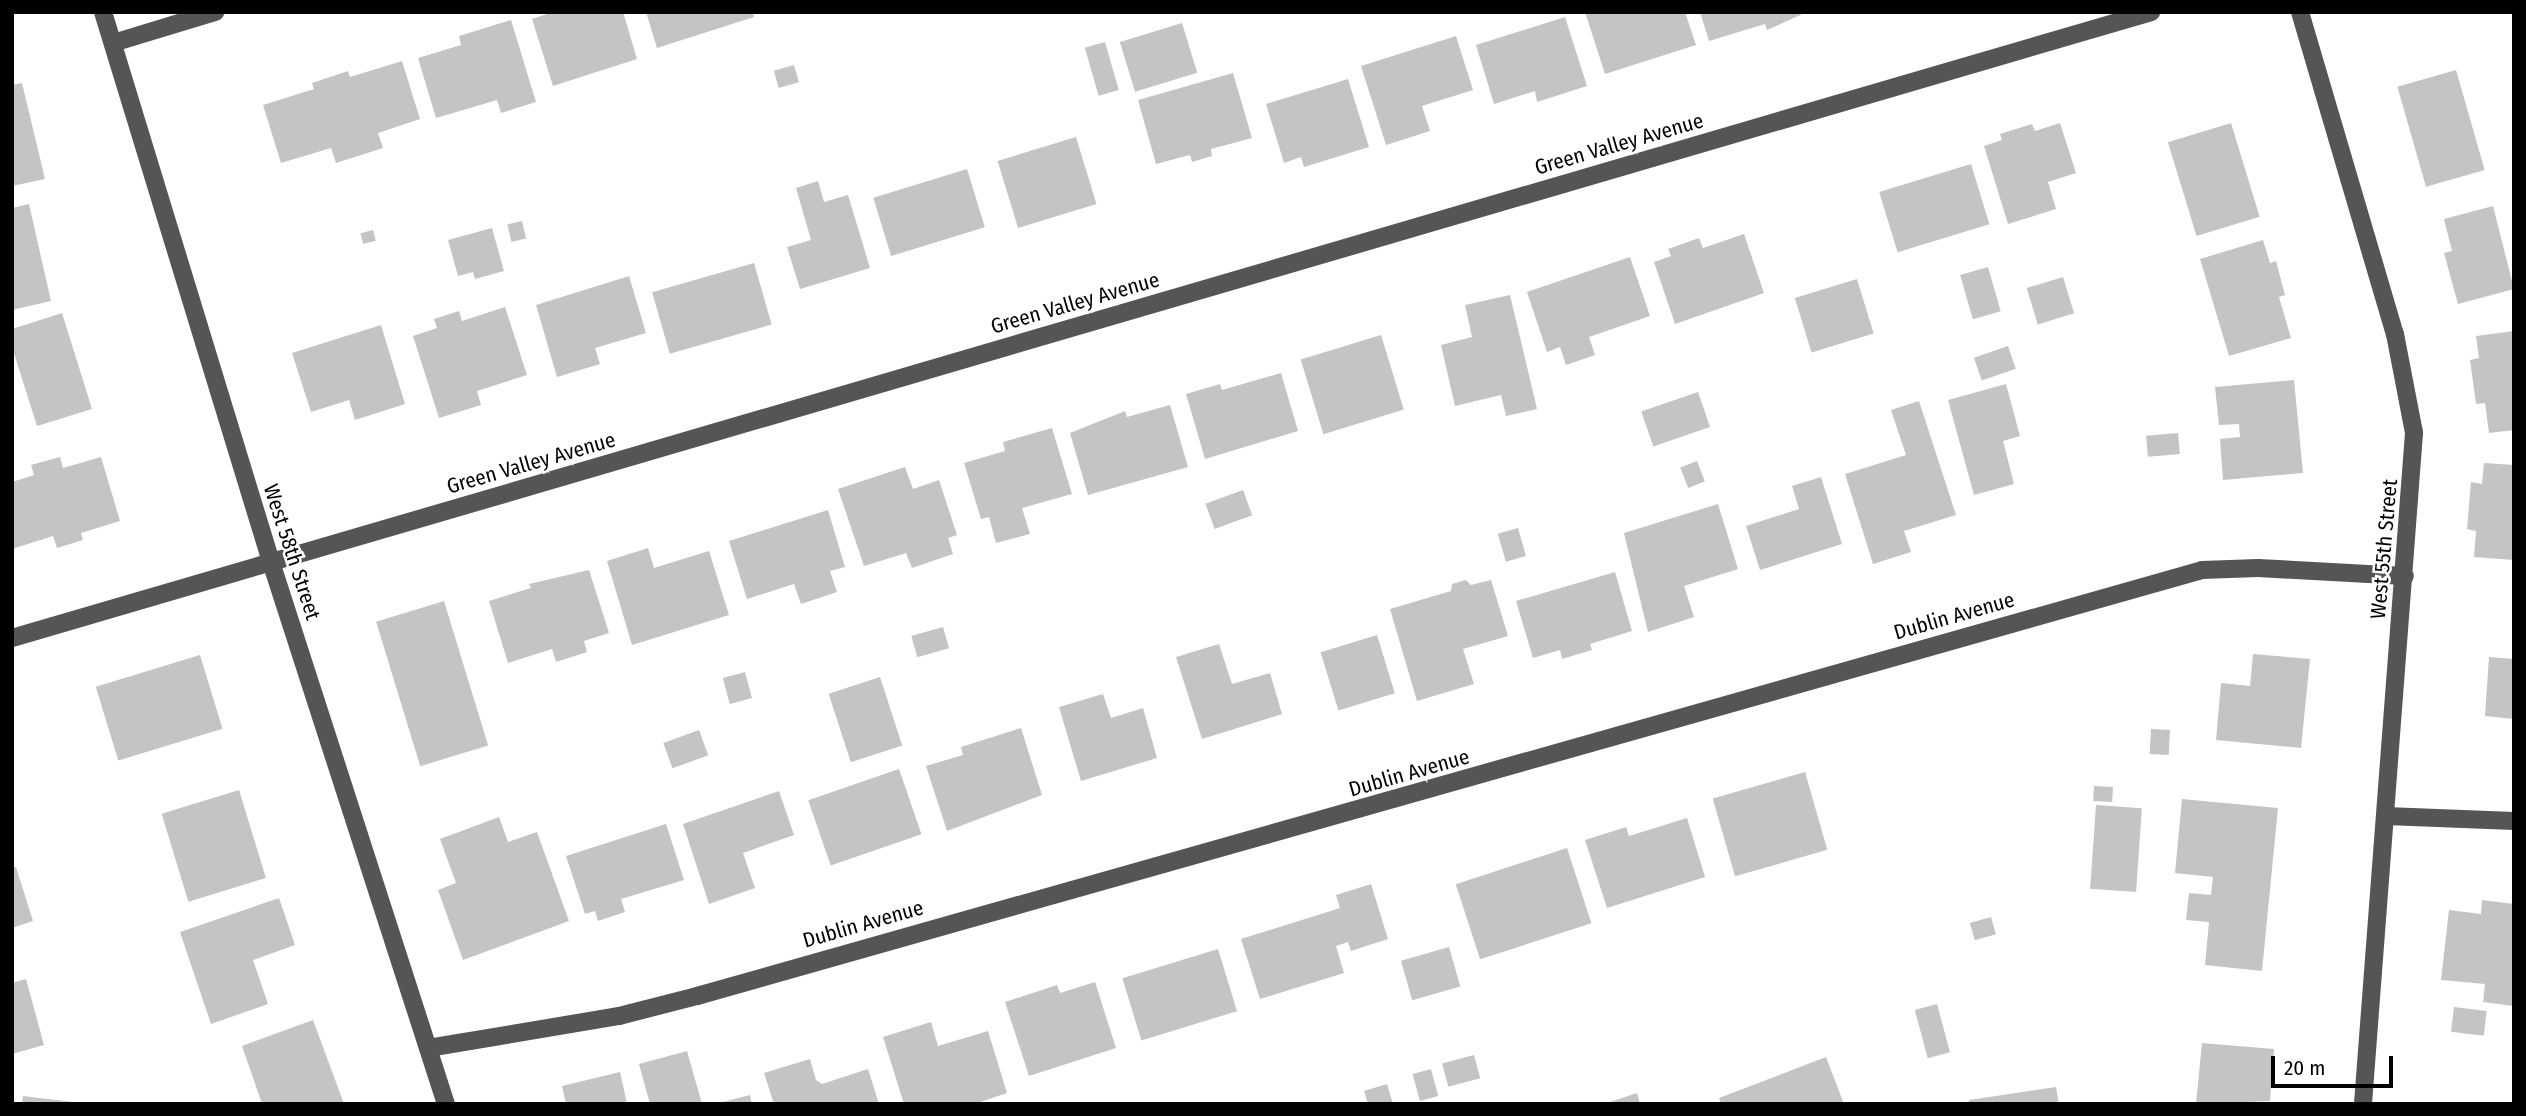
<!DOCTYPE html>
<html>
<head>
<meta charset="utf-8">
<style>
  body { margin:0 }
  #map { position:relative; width:2526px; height:1116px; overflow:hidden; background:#fff; font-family:"Fira Sans Condensed",sans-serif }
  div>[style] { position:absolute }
  .building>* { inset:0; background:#c4c4c4; transform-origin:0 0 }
  .minor>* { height:18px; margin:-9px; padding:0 9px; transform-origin:9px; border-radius:9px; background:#555 }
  span { translate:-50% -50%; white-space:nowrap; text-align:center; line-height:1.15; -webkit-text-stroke:5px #fff; paint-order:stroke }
  .street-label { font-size:21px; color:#000 }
  .frame { position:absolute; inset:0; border:14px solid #000; pointer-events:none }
  .scale { position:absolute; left:2271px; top:1056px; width:122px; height:32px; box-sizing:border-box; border:4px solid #000; border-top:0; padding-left:9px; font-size:21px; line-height:24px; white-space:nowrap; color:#000; -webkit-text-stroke:5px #fff; paint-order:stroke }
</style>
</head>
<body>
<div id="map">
  <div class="building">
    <i style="clip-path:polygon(553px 12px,623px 12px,637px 59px,553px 86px,532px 19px)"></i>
    <i style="clip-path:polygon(646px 12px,753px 12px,754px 17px,657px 48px)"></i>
    <i style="clip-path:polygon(1585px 12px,1685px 12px,1696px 45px,1605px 74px)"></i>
    <i style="clip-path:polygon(1700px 12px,1804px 12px,1805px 13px,1767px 30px,1765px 24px,1709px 41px)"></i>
    <i style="clip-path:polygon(1565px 17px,1587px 86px,1537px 102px,1535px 91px,1494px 104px,1476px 45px)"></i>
    <i style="clip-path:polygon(511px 20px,536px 102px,501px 113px,497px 100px,436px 118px,418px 58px,461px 45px,459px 36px)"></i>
    <i style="left:1182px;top:23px;width:52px;height:65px;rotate:73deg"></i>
    <i style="clip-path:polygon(1456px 36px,1473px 90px,1422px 106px,1430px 131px,1386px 145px,1361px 66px)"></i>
    <i style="left:1105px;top:42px;width:50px;height:21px;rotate:74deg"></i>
    <i style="clip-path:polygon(402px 61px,420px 119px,378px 133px,383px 148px,336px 163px,331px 148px,281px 163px,263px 105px,314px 89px,312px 83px,348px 71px,350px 77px)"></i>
    <i style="left:794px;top:65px;width:18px;height:21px;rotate:74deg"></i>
    <i style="left:2456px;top:70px;width:104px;height:61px;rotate:74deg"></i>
    <i style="clip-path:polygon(1233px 73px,1252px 138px,1211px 149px,1212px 156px,1192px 162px,1190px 155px,1156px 164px,1138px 100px)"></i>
    <i style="clip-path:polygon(1348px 79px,1369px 147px,1304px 167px,1301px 157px,1284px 163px,1266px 104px)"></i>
    <i style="clip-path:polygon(22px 83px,45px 179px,12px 186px,12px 85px)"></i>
    <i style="clip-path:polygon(2060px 123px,2076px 173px,2048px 182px,2056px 209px,2008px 224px,1984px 146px,2002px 140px,2000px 134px,2032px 124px,2035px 131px)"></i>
    <i style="left:2231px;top:123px;width:98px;height:66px;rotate:73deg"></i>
    <i style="left:1076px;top:137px;width:70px;height:82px;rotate:73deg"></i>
    <i style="left:1971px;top:164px;width:63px;height:96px;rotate:73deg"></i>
    <i style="left:967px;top:169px;width:61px;height:98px;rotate:73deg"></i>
    <i style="clip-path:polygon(818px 181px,824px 202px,848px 195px,870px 268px,800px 289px,787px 247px,811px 240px,796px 188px)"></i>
    <i style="clip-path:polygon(29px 204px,51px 301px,12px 310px,12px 208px)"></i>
    <i style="clip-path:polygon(2493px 206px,2514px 289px,2458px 304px,2444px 253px,2452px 251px,2444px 219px)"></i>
    <i style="left:522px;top:221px;width:18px;height:15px;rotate:77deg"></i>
    <i style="clip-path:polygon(492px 228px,504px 271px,475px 279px,473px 272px,458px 276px,448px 240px)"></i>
    <i style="left:373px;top:230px;width:11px;height:13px;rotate:75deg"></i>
    <i style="clip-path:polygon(1744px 234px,1764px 293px,1675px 324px,1654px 262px,1671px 256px,1668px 249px,1699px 238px,1703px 248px)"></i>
    <i style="clip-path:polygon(2263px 240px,2270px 263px,2276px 261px,2285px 295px,2279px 297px,2291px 338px,2229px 356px,2200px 259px)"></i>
    <i style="clip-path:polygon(1630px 257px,1650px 316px,1589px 337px,1595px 355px,1566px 365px,1560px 347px,1547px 352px,1527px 292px)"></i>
    <i style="left:754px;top:263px;width:64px;height:106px;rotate:74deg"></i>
    <i style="left:1988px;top:267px;width:46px;height:29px;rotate:74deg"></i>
    <i style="clip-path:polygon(629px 276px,646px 333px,595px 348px,600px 364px,557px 377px,536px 305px)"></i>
    <i style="left:2063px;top:277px;width:38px;height:38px;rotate:73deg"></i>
    <i style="left:1857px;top:279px;width:57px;height:65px;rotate:73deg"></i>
    <i style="clip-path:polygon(1510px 295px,1537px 409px,1506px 416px,1501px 395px,1455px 406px,1441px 345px,1472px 337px,1465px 305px)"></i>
    <i style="clip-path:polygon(505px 307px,527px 375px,477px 391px,481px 405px,439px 418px,413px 336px,437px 328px,434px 319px,459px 311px,462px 321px)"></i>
    <i style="clip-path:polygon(62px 313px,92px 409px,37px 426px,12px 347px,12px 329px)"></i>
    <i style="clip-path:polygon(381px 325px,405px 404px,355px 420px,349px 400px,311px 412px,292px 353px)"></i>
    <i style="clip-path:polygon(2514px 331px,2514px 430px,2489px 433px,2485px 403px,2476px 404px,2470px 360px,2479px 358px,2476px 336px)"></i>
    <i style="left:1381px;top:335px;width:78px;height:84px;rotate:73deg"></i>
    <i style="left:2008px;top:346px;width:24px;height:36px;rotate:71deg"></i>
    <i style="clip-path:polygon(1281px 373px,1298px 431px,1205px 459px,1186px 394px,1220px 384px,1222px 390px)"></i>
    <i style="clip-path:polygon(2294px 380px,2303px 473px,2223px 480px,2220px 439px,2240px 437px,2239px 424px,2219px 425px,2215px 387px)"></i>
    <i style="clip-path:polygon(2006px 384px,2020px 436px,2003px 441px,2014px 484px,1974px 495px,1948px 400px)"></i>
    <i style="left:1698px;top:392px;width:37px;height:60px;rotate:71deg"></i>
    <i style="clip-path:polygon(1919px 401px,1956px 515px,1904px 531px,1911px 552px,1873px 564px,1845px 474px,1906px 455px,1891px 410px)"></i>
    <i style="clip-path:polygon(1170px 405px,1188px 467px,1088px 495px,1070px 433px,1125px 411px,1127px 417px)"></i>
    <i style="clip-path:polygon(1052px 428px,1072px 494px,1022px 508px,1030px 534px,996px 543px,989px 517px,981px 519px,964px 463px,1005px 451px,1003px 442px)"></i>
    <i style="left:2178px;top:433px;width:21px;height:32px;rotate:85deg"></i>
    <i style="clip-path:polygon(60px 457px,63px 468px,101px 457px,120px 521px,81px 533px,83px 540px,57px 548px,53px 536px,12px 549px,12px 482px,34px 475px,31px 465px)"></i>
    <i style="left:1697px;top:461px;width:22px;height:18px;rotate:69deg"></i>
    <i style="clip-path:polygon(2484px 463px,2514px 465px,2514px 560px,2474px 557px,2476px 531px,2467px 529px,2471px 482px,2482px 484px)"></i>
    <i style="clip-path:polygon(905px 467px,913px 489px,939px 480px,957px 535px,948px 538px,953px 554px,912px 568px,906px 553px,864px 566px,838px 489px)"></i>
    <i style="clip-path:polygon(1821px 477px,1842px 544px,1760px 570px,1746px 526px,1799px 509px,1792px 486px)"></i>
    <i style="left:1243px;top:490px;width:27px;height:40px;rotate:70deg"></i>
    <i style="clip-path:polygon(1718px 504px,1738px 569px,1684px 586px,1694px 617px,1648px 632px,1624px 533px)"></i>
    <i style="clip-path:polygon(828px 510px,845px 567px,830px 571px,837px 592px,801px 604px,794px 584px,747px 599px,729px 541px)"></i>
    <i style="left:1518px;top:528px;width:29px;height:21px;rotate:74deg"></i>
    <i style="clip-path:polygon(648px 548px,654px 568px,709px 551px,729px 615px,632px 645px,607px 561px)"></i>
    <i style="clip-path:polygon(589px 570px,609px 633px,584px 641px,587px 652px,556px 662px,552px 649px,508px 663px,489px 601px,531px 588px,529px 584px)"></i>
    <i style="clip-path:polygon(1615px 572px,1632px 631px,1590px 644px,1592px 650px,1562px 659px,1560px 650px,1533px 658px,1516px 601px)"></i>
    <i style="clip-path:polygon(1466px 580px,1471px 585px,1491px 580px,1508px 636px,1463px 649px,1474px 684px,1417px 701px,1390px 609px,1451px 591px,1452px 584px)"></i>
    <i style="left:444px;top:601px;width:151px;height:71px;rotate:73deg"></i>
    <i style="left:943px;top:627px;width:22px;height:33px;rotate:74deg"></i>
    <i style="left:1377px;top:635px;width:61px;height:59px;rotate:73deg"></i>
    <i style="clip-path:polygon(1219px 644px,1232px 684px,1270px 673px,1282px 714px,1202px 739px,1176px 657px)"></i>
    <i style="clip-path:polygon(2253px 654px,2310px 659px,2301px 748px,2216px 740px,2221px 683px,2250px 686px)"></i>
    <i style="left:200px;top:655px;width:77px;height:109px;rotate:73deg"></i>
    <i style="clip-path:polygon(2489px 657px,2514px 659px,2514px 719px,2485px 716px)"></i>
    <i style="left:745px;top:672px;width:27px;height:23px;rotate:75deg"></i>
    <i style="left:880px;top:677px;width:72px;height:54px;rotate:72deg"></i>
    <i style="clip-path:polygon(1103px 694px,1111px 718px,1143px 708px,1157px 758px,1081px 781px,1059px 707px)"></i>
    <i style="clip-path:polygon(1021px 728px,1042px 795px,947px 831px,926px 766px,963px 755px,961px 747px)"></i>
    <i style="left:2151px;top:729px;width:19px;height:25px;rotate:3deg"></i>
    <i style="left:699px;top:730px;width:27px;height:38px;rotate:70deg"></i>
    <i style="left:899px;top:769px;width:69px;height:96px;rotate:71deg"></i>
    <i style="left:1805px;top:772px;width:81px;height:96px;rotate:74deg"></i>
    <i style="left:2094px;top:786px;width:19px;height:15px;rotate:3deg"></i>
    <i style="left:239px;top:790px;width:92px;height:81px;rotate:73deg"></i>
    <i style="clip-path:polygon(779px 791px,794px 835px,743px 853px,755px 888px,709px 904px,683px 824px)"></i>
    <i style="clip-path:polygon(2182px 799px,2278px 808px,2262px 971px,2205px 965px,2209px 922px,2186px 920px,2189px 893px,2211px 895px,2213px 877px,2175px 873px)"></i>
    <i style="left:2096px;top:805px;width:46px;height:84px;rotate:4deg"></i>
    <i style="clip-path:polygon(499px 817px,508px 842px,537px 832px,569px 921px,463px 960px,438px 890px,456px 883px,440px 839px)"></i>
    <i style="clip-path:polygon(1687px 818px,1705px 877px,1607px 908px,1585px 840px,1626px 827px,1629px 836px)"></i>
    <i style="clip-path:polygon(666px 824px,684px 880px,621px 899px,625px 912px,598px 921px,595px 911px,585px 914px,566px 856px)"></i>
    <i style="left:1567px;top:848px;width:79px;height:117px;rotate:72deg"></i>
    <i style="clip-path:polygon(16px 867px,33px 921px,12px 928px,12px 868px)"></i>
    <i style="clip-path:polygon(1371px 884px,1388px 939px,1351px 951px,1348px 942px,1336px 946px,1344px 973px,1260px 999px,1241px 939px,1340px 908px,1336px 895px)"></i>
    <i style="clip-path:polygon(279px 898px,295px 945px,253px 960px,268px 1004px,211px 1024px,180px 932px)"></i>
    <i style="clip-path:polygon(2482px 900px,2514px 904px,2514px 1006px,2483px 1002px,2485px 984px,2441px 980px,2449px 910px,2481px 914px)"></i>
    <i style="left:1991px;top:917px;width:18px;height:22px;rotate:74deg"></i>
    <i style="left:1449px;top:947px;width:41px;height:50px;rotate:74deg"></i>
    <i style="left:1218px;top:949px;width:65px;height:100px;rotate:73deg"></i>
    <i style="clip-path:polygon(26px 979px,44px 1045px,12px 1054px,12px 983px)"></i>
    <i style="clip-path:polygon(1095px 982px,1116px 1048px,1029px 1076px,1005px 1002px,1057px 985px,1060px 993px)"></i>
    <i style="left:1937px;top:1004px;width:50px;height:23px;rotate:75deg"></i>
    <i style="left:2454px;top:1007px;width:33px;height:25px;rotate:7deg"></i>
    <i style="clip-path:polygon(313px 1020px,344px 1104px,262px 1104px,242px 1046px)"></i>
    <i style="clip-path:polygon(931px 1022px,938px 1046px,988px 1031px,1007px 1093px,974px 1104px,904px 1104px,883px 1037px)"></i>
    <i style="clip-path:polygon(2202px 1043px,2274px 1049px,2270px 1101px,2196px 1104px)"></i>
    <i style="clip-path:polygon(687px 1051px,702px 1104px,650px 1104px,639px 1064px)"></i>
    <i style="left:1474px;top:1055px;width:24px;height:33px;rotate:75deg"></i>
    <i style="clip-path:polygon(1826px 1057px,1844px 1104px,1721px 1104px,1719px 1098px)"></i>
    <i style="clip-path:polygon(810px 1059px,816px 1080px,822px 1084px,868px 1069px,879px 1104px,774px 1104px,764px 1073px)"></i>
    <i style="left:1431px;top:1069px;width:28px;height:19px;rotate:75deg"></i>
    <i style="clip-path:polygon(620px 1072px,627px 1104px,566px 1104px,562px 1086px)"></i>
    <i style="clip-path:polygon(1387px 1084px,1393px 1104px,1368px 1104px,1364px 1091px)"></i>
    <i style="clip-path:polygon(2056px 1087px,2059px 1104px,1969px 1104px,1969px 1100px)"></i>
    <i style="clip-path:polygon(1637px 1093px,1640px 1104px,1607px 1104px,1607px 1103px)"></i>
    <i style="clip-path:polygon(750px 1095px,752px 1104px,719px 1104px,719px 1103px)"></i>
    <i style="clip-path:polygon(23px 1096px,73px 1102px,73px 1104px,22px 1104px)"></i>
  </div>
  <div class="minor">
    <i style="left:103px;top:12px;width:575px;rotate:73.01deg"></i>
    <i style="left:271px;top:562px;width:570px;rotate:72.11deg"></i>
    <i style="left:2300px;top:12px;width:336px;rotate:73.6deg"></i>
    <i style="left:2395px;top:334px;width:101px;rotate:79.1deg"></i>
    <i style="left:2414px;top:433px;width:673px;rotate:94.35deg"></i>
    <i style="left:113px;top:43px;width:107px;rotate:-16.9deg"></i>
    <i style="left:12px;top:638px;width:2229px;rotate:-16.31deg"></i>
    <i style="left:2386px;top:816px;width:128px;rotate:2.2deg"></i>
    <i style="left:428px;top:1048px;width:194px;rotate:-9.5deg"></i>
    <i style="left:619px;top:1016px;width:81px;rotate:-14.4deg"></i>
    <i style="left:697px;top:996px;width:1564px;rotate:-15.8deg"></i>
    <i style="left:2202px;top:570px;width:56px;rotate:-2deg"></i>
    <i style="left:2258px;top:568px;width:147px;rotate:3.1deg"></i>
  </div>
  <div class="street-label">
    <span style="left:1619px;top:144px;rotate:-16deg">Green Valley Avenue</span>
    <span style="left:1075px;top:303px;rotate:-16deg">Green Valley Avenue</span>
    <span style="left:531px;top:463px;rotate:-16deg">Green Valley Avenue</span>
    <span style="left:2384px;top:549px;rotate:-85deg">West 55th Street</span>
    <span style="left:292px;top:552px;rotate:72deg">West 58th Street</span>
    <span style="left:1954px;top:616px;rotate:-16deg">Dublin Avenue</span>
    <span style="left:1409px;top:773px;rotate:-16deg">Dublin Avenue</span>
    <span style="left:863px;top:924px;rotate:-16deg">Dublin Avenue</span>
  </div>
  <div class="frame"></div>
  <div class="scale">20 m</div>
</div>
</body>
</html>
